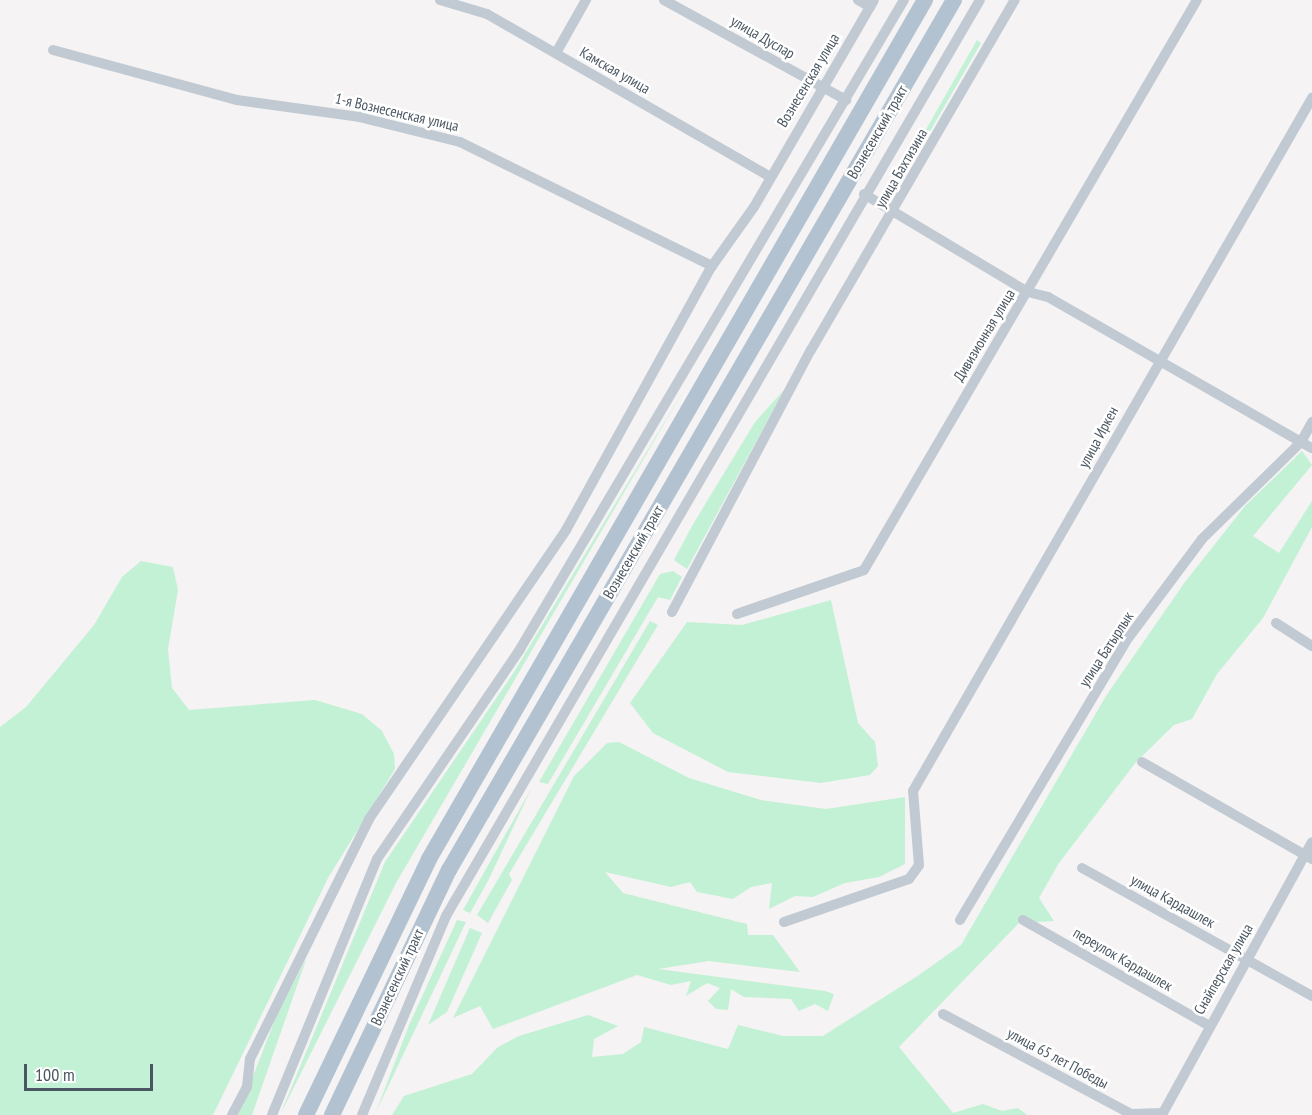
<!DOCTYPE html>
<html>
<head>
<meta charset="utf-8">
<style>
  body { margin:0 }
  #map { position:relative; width:1312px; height:1115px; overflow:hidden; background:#f5f3f3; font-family:"PT Sans Narrow",sans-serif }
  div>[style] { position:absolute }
  .green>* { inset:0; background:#c3f1d5 }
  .minor>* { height:10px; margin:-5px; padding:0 5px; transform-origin:5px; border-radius:5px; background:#c1cad2 }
  .primary>* { height:16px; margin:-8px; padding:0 8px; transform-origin:8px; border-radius:8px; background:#b3c2d1 }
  span { translate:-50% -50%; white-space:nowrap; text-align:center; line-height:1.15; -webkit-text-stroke:5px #fff; paint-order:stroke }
  .street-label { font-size:15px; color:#4a5661 }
  .scale { position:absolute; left:24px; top:1064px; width:129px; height:27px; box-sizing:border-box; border:3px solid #4a5661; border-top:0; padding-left:8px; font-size:18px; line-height:21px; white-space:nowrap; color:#4a5661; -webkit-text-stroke:4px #fff; paint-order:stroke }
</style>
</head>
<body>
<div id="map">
  <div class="green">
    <i style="clip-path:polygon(977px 40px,981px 43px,903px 178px,900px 175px)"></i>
    <i style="clip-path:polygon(685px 388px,396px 883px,280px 1115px,385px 862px,514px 672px)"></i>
    <i style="clip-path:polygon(784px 390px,687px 569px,674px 560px,692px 526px,755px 422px)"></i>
    <i style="clip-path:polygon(1302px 451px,1312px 465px,1253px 536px,1279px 553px,1312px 501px,1312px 527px,1263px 618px,1217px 674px,1192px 719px,1174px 725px,1136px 762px,1059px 863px,1039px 898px,1054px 921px,1019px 923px,899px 1047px,953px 1113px,983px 1104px,1002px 1111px,1018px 1108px,1027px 1115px,392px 1115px,404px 1096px,472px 1074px,498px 1047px,519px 1036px,588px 1015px,618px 1026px,594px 1039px,592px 1057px,623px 1054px,641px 1042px,644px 1027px,728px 1049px,738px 1025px,783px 1036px,823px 1036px,919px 975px,961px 945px,1106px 696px,1185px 582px,1245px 506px)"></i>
    <i style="clip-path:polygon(141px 561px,173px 567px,178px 590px,168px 649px,172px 688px,189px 710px,315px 700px,362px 714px,382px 731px,394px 754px,395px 769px,328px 878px,213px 1115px,0 1115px,0 727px,26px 707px,94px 625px,122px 577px)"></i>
    <i style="clip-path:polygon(673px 571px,682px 577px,670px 600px,658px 597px,548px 784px,539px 782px,660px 574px)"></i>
    <i style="clip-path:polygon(831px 600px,858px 723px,875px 742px,878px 766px,870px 775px,821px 783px,728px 772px,653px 733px,630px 703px,687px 622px,742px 625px)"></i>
    <i style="clip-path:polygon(650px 621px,658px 625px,509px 874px,512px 880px,488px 923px,477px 915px)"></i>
    <i style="clip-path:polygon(619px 742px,689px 778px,761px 800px,826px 809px,905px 797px,905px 864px,879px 877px,845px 883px,813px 897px,795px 896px,769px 909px,772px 883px,751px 887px,733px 899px,697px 892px,690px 882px,671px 887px,605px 872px,623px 893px,747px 924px,748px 935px,773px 935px,800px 972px,709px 961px,658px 969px,825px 991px,834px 994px,828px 1011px,815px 1004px,799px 1011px,791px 999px,744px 997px,731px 989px,728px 1010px,716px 1009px,708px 1001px,720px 988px,707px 983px,686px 996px,691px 981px,671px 985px,637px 975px,493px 1029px,480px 1006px,453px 1018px,574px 776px,607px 743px)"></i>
    <i style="clip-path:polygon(531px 789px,488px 881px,470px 913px,463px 910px)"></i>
    <i style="clip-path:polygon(457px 920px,466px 922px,376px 1112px,409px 1025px)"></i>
    <i style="clip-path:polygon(470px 928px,482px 933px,447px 1012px,428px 1025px)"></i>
    <i style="clip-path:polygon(307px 957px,252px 1115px,238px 1115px,276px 1017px)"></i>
  </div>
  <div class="minor">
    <i style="left:440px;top:0;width:49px;rotate:16.6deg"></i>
    <i style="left:487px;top:14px;width:327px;rotate:29.9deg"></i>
    <i style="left:664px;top:0;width:208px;rotate:28.8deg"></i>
    <i style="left:858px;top:0;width:14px;rotate:30deg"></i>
    <i style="left:53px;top:50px;width:191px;rotate:15.2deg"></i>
    <i style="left:237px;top:100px;width:123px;rotate:7.9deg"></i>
    <i style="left:359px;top:117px;width:104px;rotate:13.9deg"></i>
    <i style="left:460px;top:142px;width:281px;rotate:26.2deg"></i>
    <i style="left:556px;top:53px;width:61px;rotate:-60.5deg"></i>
    <i style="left:864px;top:194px;width:191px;rotate:30.9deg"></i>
    <i style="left:1028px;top:292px;width:21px;rotate:14deg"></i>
    <i style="left:1048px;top:297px;width:304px;rotate:29.8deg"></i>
    <i style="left:672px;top:612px;width:297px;rotate:-62.1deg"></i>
    <i style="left:811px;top:350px;width:405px;rotate:-59.8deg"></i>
    <i style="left:737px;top:614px;width:134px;rotate:-19.1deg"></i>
    <i style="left:864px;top:570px;width:660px;rotate:-59.71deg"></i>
    <i style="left:1276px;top:623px;width:43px;rotate:32.6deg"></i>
    <i style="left:1142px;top:762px;width:196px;rotate:29.7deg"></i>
    <i style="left:1082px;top:868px;width:263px;rotate:29.1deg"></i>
    <i style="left:960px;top:920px;width:330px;rotate:-59.2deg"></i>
    <i style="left:1129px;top:637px;width:122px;rotate:-53.3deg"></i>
    <i style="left:1202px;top:539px;width:139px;rotate:-44.4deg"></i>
    <i style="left:1301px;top:442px;width:23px;rotate:-61deg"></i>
    <i style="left:1023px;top:920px;width:213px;rotate:29.6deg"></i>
    <i style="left:784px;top:922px;width:132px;rotate:-19deg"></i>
    <i style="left:909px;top:879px;width:17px;rotate:-54deg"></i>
    <i style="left:919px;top:865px;width:74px;rotate:-94.6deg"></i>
    <i style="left:913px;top:791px;width:800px;rotate:-60.07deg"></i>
    <i style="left:943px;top:1014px;width:213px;rotate:28deg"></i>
    <i style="left:1131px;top:1114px;width:32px;rotate:-2deg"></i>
    <i style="left:1163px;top:1113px;width:309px;rotate:-61.2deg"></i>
    <i style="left:232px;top:1115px;width:32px;rotate:-62deg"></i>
    <i style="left:247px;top:1087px;width:28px;rotate:-84deg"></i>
    <i style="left:250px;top:1059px;width:268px;rotate:-63.6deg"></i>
    <i style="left:369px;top:819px;width:350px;rotate:-55.7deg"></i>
    <i style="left:566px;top:530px;width:302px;rotate:-61.1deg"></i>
    <i style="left:712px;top:266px;width:72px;rotate:-54.6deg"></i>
    <i style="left:754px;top:207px;width:239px;rotate:-59.9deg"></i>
    <i style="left:272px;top:1115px;width:277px;rotate:-67.7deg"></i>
    <i style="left:377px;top:859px;width:254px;rotate:-55.7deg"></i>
    <i style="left:520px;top:649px;width:754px;rotate:-59.39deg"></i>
    <i style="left:362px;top:1115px;width:216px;rotate:-67.1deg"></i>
    <i style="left:446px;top:916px;width:1060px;rotate:-59.76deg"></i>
  </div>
  <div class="primary">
    <i style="left:306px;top:1115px;width:284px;rotate:-64.3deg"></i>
    <i style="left:429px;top:859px;width:992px;rotate:-60deg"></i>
    <i style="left:332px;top:1115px;width:272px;rotate:-64.5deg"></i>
    <i style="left:449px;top:870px;width:1006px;rotate:-59.87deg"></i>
  </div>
  <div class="street-label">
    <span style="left:763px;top:37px;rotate:30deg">улица Дуслар</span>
    <span style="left:615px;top:70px;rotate:30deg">Камская улица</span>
    <span style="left:808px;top:80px;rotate:-59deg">Вознесенская улица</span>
    <span style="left:397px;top:112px;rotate:13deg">1-я Вознесенская улица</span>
    <span style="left:877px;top:132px;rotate:-60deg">Вознесенский тракт</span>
    <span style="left:901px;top:168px;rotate:-60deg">улица Бахтизина</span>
    <span style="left:984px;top:335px;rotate:-59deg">Дивизионная улица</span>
    <span style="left:1098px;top:437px;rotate:-62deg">улица Иркен</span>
    <span style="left:633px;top:552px;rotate:-60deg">Вознесенский тракт</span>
    <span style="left:1106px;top:649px;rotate:-57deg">улица Батырлык</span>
    <span style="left:1173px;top:901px;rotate:29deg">улица Кардашлек</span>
    <span style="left:1123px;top:959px;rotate:30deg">переулок Кардашлек</span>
    <span style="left:1223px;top:969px;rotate:-60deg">Снайперская улица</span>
    <span style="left:397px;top:977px;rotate:-65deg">Вознесенский тракт</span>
    <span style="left:1058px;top:1058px;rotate:28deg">улица 65 лет Победы</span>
  </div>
  <div class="scale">100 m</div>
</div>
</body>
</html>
